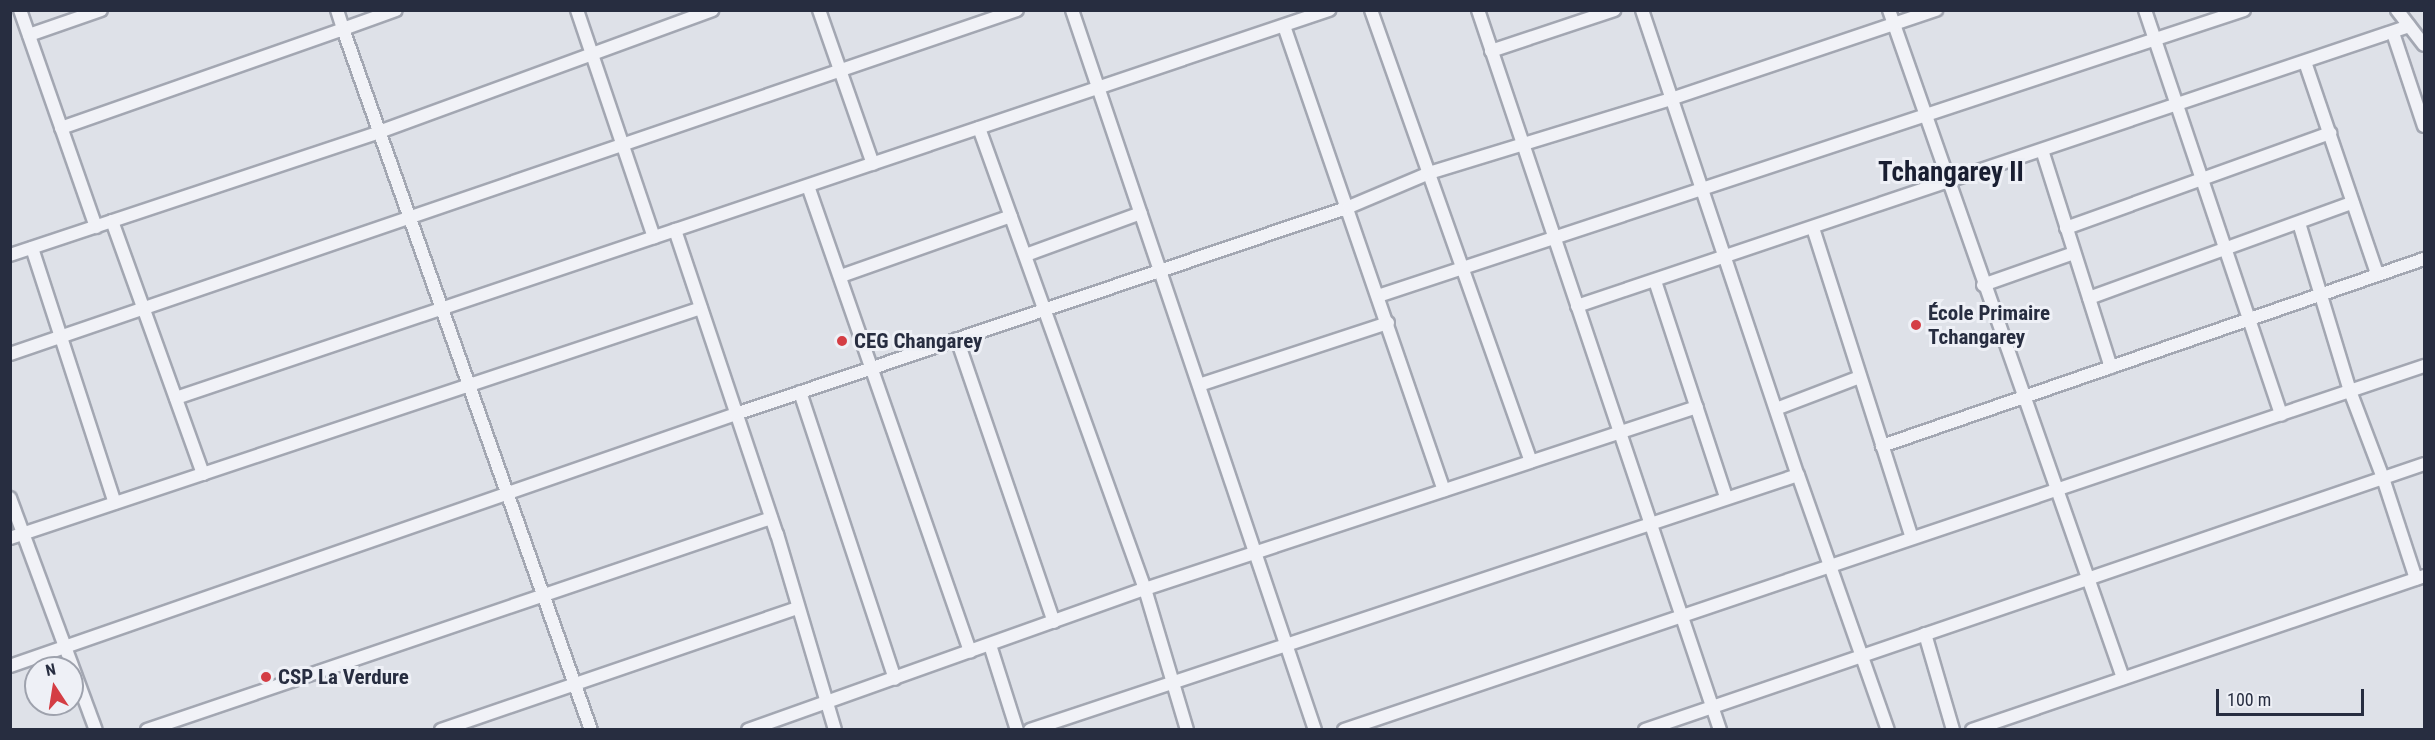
<!DOCTYPE html>
<html>
<head>
<meta charset="utf-8">
<style>
  body { margin:0 }
  #map { position:relative; width:2435px; height:740px; overflow:hidden; background:#dee1e8; font-family:"Roboto Condensed",sans-serif }
  div>[style] { position:absolute }
  .roads { filter:drop-shadow(2px 0 #a3a7b2) drop-shadow(-2px 0 #a3a7b2) drop-shadow(0 2px #a3a7b2) drop-shadow(0 -2px #a3a7b2) }
  .minor>* { height:12px; margin:-6px; padding:0 6px; transform-origin:6px; border-radius:6px; background:#f1f2f7 }
  .dots>* { width:16px; height:16px; translate:-50% -50%; box-sizing:border-box; border:3px solid #eef0f6; border-radius:50% }
  span { translate:-50% -50%; white-space:nowrap; text-align:center; line-height:1.15; -webkit-text-stroke:6px #eef0f6; paint-order:stroke }
  .poi-label { font-size:21px; color:#272d40; font-weight:700 }
  .left { translate:0 -50%; text-align:left }
  .district-label { font-size:27px; color:#191e31; font-weight:700 }
  .frame { position:absolute; inset:0; border:12px solid #272d40; pointer-events:none }
  .north { position:absolute; left:24px; top:656px; width:60px; height:60px; box-sizing:border-box; background:#eef0f6; border:2px solid #9ea2ad; border-radius:50%; rotate:348deg; font-size:16px; font-weight:700; line-height:24px; text-align:center; color:#272d40 }
  .north::after { content:''; display:block; margin:auto; width:21px; height:27px; background:#d43d44; clip-path:polygon(50% 0,100% 100%,50% 72%,0 100%) }
  .scale { position:absolute; left:2216px; top:689px; width:148px; height:27px; box-sizing:border-box; border:3px solid #272d40; border-top:0; padding-left:8px; font-size:18px; line-height:21px; white-space:nowrap; color:#272d40; -webkit-text-stroke:4px #eef0f6; paint-order:stroke }
</style>
</head>
<body>
<div id="map">
  <div class="roads">
    <div class="minor">
      <i style="left:20px;top:10px;width:230px;rotate:70.7deg"></i>
      <i style="left:337px;top:10px;width:20px;rotate:72deg"></i>
      <i style="left:343px;top:29px;width:56px;rotate:-19.7deg"></i>
      <i style="left:577px;top:10px;width:240px;rotate:71.3deg"></i>
      <i style="left:819px;top:10px;width:163px;rotate:70.7deg"></i>
      <i style="left:1072px;top:10px;width:760px;rotate:71.35deg"></i>
      <i style="left:1371px;top:10px;width:479px;rotate:70.5deg"></i>
      <i style="left:1478px;top:10px;width:760px;rotate:71.42deg"></i>
      <i style="left:1642px;top:10px;width:490px;rotate:71.5deg"></i>
      <i style="left:1798px;top:475px;width:270px;rotate:70.6deg"></i>
      <i style="left:1889px;top:10px;width:708px;rotate:70.69deg"></i>
      <i style="left:2145px;top:10px;width:427px;rotate:71.4deg"></i>
      <i style="left:2397px;top:10px;width:44px;rotate:52.4deg"></i>
      <i style="left:1284px;top:26px;width:491px;rotate:71deg"></i>
      <i style="left:2393px;top:33px;width:98px;rotate:71.6deg"></i>
      <i style="left:29px;top:35px;width:76px;rotate:-19.1deg"></i>
      <i style="left:1491px;top:51px;width:130px;rotate:-18.4deg"></i>
      <i style="left:2305px;top:62px;width:224px;rotate:71.2deg"></i>
      <i style="left:61px;top:128px;width:299px;rotate:-19.3deg"></i>
      <i style="left:343px;top:29px;width:744px;rotate:70.52deg"></i>
      <i style="left:979px;top:128px;width:490px;rotate:70.2deg"></i>
      <i style="left:1145px;top:589px;width:147px;rotate:73.4deg"></i>
      <i style="left:2042px;top:150px;width:228px;rotate:72.4deg"></i>
      <i style="left:808px;top:186px;width:493px;rotate:70.8deg"></i>
      <i style="left:112px;top:221px;width:269px;rotate:70.2deg"></i>
      <i style="left:2299px;top:223px;width:176px;rotate:73.1deg"></i>
      <i style="left:2350px;top:391px;width:93px;rotate:69.2deg"></i>
      <i style="left:2383px;top:478px;width:106px;rotate:71.9deg"></i>
      <i style="left:1813px;top:228px;width:325px;rotate:72.3deg"></i>
      <i style="left:2066px;top:228px;width:281px;rotate:-19.8deg"></i>
      <i style="left:675px;top:230px;width:321px;rotate:71.5deg"></i>
      <i style="left:777px;top:534px;width:204px;rotate:73.5deg"></i>
      <i style="left:32px;top:248px;width:268px;rotate:72deg"></i>
      <i style="left:10px;top:255px;width:389px;rotate:-18.4deg"></i>
      <i style="left:379px;top:132px;width:355px;rotate:-20.1deg"></i>
      <i style="left:1026px;top:255px;width:122px;rotate:-20.1deg"></i>
      <i style="left:841px;top:276px;width:180px;rotate:-19.4deg"></i>
      <i style="left:1655px;top:281px;width:227px;rotate:71.8deg"></i>
      <i style="left:1983px;top:285px;width:96px;rotate:-19.4deg"></i>
      <i style="left:1378px;top:296px;width:912px;rotate:-18.28deg"></i>
      <i style="left:2089px;top:298px;width:280px;rotate:-19.9deg"></i>
      <i style="left:1577px;top:306px;width:878px;rotate:-18.6deg"></i>
      <i style="left:957px;top:339px;width:299px;rotate:71.1deg"></i>
      <i style="left:10px;top:354px;width:1064px;rotate:-18.86deg"></i>
      <i style="left:1199px;top:385px;width:199px;rotate:-18.2deg"></i>
      <i style="left:800px;top:392px;width:302px;rotate:71.7deg"></i>
      <i style="left:176px;top:398px;width:1217px;rotate:-18.6deg"></i>
      <i style="left:1776px;top:409px;width:90px;rotate:-20.9deg"></i>
      <i style="left:1882px;top:446px;width:573px;rotate:-19.04deg"></i>
      <i style="left:10px;top:498px;width:247px;rotate:69.7deg"></i>
      <i style="left:10px;top:538px;width:728px;rotate:-18.41deg"></i>
      <i style="left:1925px;top:634px;width:100px;rotate:73.7deg"></i>
      <i style="left:990px;top:645px;width:89px;rotate:72.4deg"></i>
      <i style="left:10px;top:666px;width:768px;rotate:-19.14deg"></i>
      <i style="left:736px;top:414px;width:647px;rotate:-18.66deg"></i>
      <i style="left:1349px;top:207px;width:87px;rotate:-23deg"></i>
      <i style="left:1429px;top:173px;width:253px;rotate:-17deg"></i>
      <i style="left:1671px;top:99px;width:280px;rotate:-18.6deg"></i>
      <i style="left:147px;top:730px;width:659px;rotate:-18.76deg"></i>
      <i style="left:441px;top:730px;width:377px;rotate:-18.9deg"></i>
      <i style="left:748px;top:730px;width:421px;rotate:-19.6deg"></i>
      <i style="left:1145px;top:589px;width:581px;rotate:-18.25deg"></i>
      <i style="left:1030px;top:730px;width:809px;rotate:-18.37deg"></i>
      <i style="left:1344px;top:730px;width:1140px;rotate:-18.63deg"></i>
      <i style="left:1645px;top:730px;width:823px;rotate:-18.85deg"></i>
      <i style="left:1972px;top:730px;width:478px;rotate:-18.8deg"></i>
    </div>
  </div>
  <div class="dots">
    <i style="left:1916px;top:325px;background:#d43d44"></i>
    <i style="left:842px;top:341px;background:#d43d44"></i>
    <i style="left:266px;top:677px;background:#d43d44"></i>
  </div>
  <div class="poi-label">
    <span class="left" style="left:1928px;top:325px">École Primaire<br>Tchangarey</span>
    <span class="left" style="left:854px;top:341px">CEG Changarey</span>
    <span class="left" style="left:278px;top:677px">CSP La Verdure</span>
  </div>
  <div class="district-label">
    <span style="left:1951px;top:173px">Tchangarey II</span>
  </div>
  <div class="frame"></div>
  <div class="north">N</div>
  <div class="scale">100 m</div>
</div>
</body>
</html>
